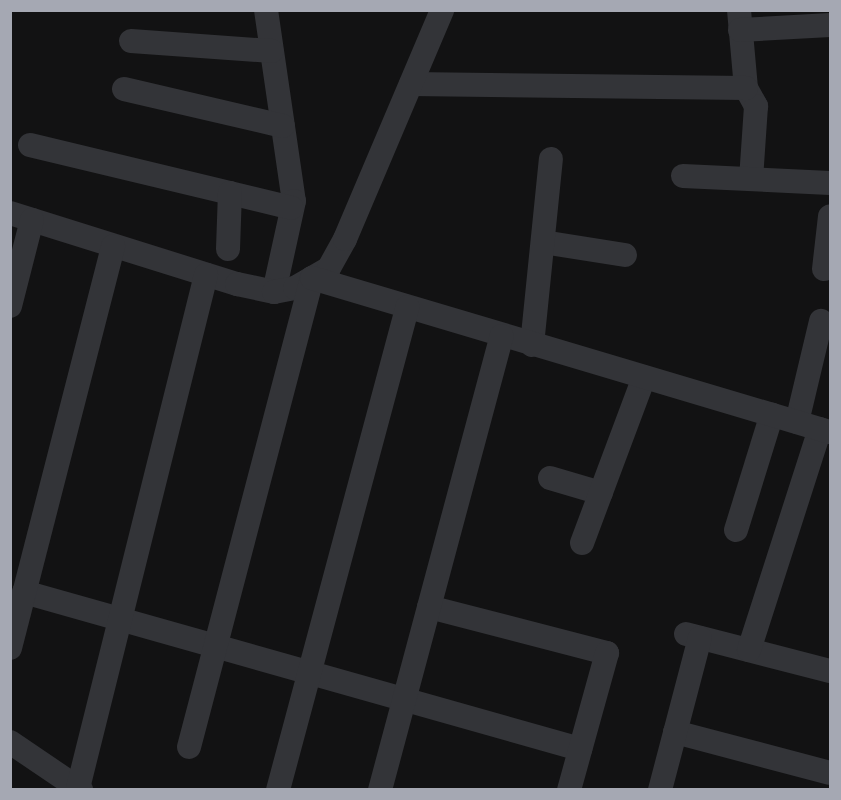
<!DOCTYPE html>
<html>
<head>
<meta charset="utf-8">
<style>
  body { margin:0 }
  #map { position:relative; width:841px; height:800px; overflow:hidden; background:#121213; font-family:"Archivo Narrow",sans-serif }
  div>[style] { position:absolute }
  .minor>* { height:24px; margin:-12px; padding:0 12px; transform-origin:12px; border-radius:12px; background:#333438 }
  span { translate:-50% -50%; white-space:nowrap; text-align:center; line-height:1.15; -webkit-text-stroke:4.5px #0d0d0e; paint-order:stroke }
  .frame { position:absolute; inset:0; border:12px solid #a5a8b3; pointer-events:none }
</style>
</head>
<body>
<div id="map">
  <div class="minor">
    <i style="left:266px;top:10px;width:193px;rotate:81.7deg"></i>
    <i style="left:294px;top:201px;width:93px;rotate:102.4deg"></i>
    <i style="left:739px;top:10px;width:78px;rotate:84.9deg"></i>
    <i style="left:746px;top:88px;width:21px;rotate:61deg"></i>
    <i style="left:756px;top:106px;width:73px;rotate:93.9deg"></i>
    <i style="left:740px;top:30px;width:90px;rotate:-3.2deg"></i>
    <i style="left:131px;top:41px;width:141px;rotate:4.1deg"></i>
    <i style="left:411px;top:84px;width:335px;rotate:0.7deg"></i>
    <i style="left:124px;top:89px;width:163px;rotate:13.1deg"></i>
    <i style="left:30px;top:145px;width:269px;rotate:13.5deg"></i>
    <i style="left:683px;top:176px;width:147px;rotate:2.7deg"></i>
    <i style="left:10px;top:213px;width:238px;rotate:17.4deg"></i>
    <i style="left:237px;top:284px;width:38px;rotate:12deg"></i>
    <i style="left:274px;top:292px;width:21px;rotate:-11deg"></i>
    <i style="left:295px;top:288px;width:39px;rotate:-30deg"></i>
    <i style="left:329px;top:268px;width:33px;rotate:-61deg"></i>
    <i style="left:345px;top:239px;width:249px;rotate:-67deg"></i>
    <i style="left:543px;top:242px;width:83px;rotate:9deg"></i>
    <i style="left:228px;top:249px;width:56px;rotate:-88deg"></i>
    <i style="left:824px;top:269px;width:53px;rotate:-83.5deg"></i>
    <i style="left:10px;top:306px;width:89px;rotate:-75.7deg"></i>
    <i style="left:532px;top:345px;width:187px;rotate:-84.2deg"></i>
    <i style="left:797px;top:422px;width:104px;rotate:-76.6deg"></i>
    <i style="left:550px;top:478px;width:53px;rotate:16.4deg"></i>
    <i style="left:736px;top:530px;width:121px;rotate:-72.8deg"></i>
    <i style="left:582px;top:543px;width:177px;rotate:-69.5deg"></i>
    <i style="left:24px;top:592px;width:578px;rotate:15.77deg"></i>
    <i style="left:429px;top:607px;width:184px;rotate:14.5deg"></i>
    <i style="left:607px;top:653px;width:142px;rotate:105.5deg"></i>
    <i style="left:686px;top:634px;width:149px;rotate:14.4deg"></i>
    <i style="left:10px;top:648px;width:415px;rotate:-75.6deg"></i>
    <i style="left:749px;top:650px;width:232px;rotate:-72.2deg"></i>
    <i style="left:675px;top:732px;width:160px;rotate:14.8deg"></i>
    <i style="left:10px;top:742px;width:86px;rotate:34.1deg"></i>
    <i style="left:189px;top:747px;width:485px;rotate:-75.3deg"></i>
    <i style="left:312px;top:278px;width:540px;rotate:16.56deg"></i>
    <i style="left:78px;top:788px;width:529px;rotate:-75.99deg"></i>
    <i style="left:278px;top:790px;width:500px;rotate:-75deg"></i>
    <i style="left:380px;top:790px;width:470px;rotate:-75deg"></i>
    <i style="left:660px;top:790px;width:157px;rotate:-75.3deg"></i>
  </div>
  <div class="frame"></div>
</div>
</body>
</html>
